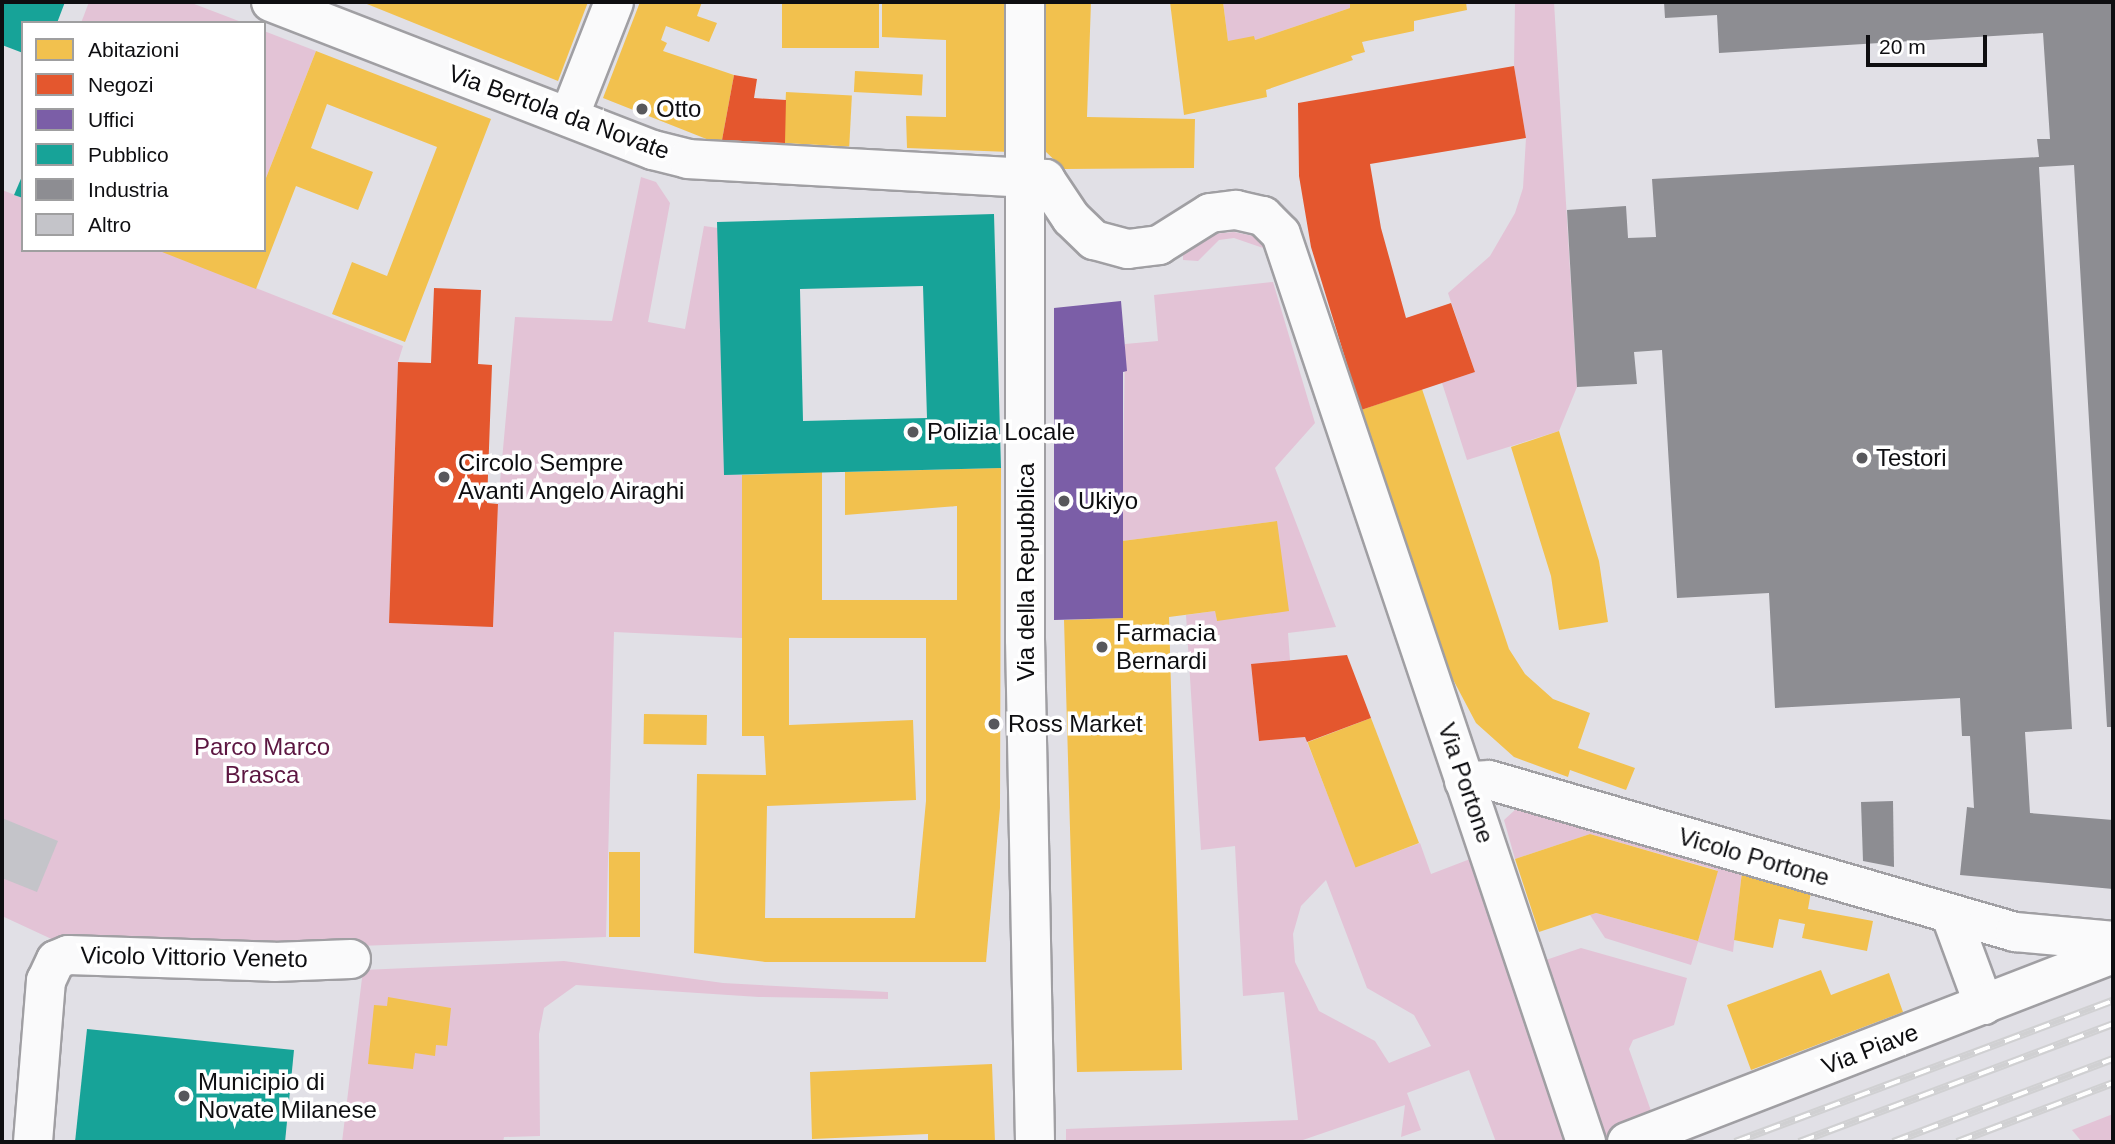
<!DOCTYPE html>
<html>
<head>
<meta charset="utf-8">
<style>
  body { margin:0 }
  #map { position:relative; width:2115px; height:1144px; overflow:hidden; background:#e1e0e6; font-family:Arial,sans-serif }
  div>[style] { position:absolute }
  .green>* { inset:0; background:#e3c3d6 }
  .homes>* { inset:0; background:#f2c14e; transform-origin:0 0 }
  .shops>* { inset:0; background:#e4572e }
  .offices>* { inset:0; background:#7b5ea7 }
  .public>* { inset:0; background:#17a398 }
  .industry>* { inset:0; background:#8d8d92 }
  .building>* { inset:0; background:#c4c4c9 }
  .roads { filter:drop-shadow(2px 0 #a09fa3) drop-shadow(-2px 0 #a09fa3) drop-shadow(0 2px #a09fa3) drop-shadow(0 -2px #a09fa3) }
  .minor>* { height:38px; margin:-19px; padding:0 19px; transform-origin:19px; border-radius:19px; background:#fafafb }
  .rail>* { height:8px; margin-top:-4px; transform-origin:0; background:repeating-linear-gradient(90deg,#fff 0 16px,#d0d0d2 0 32px); box-sizing:border-box; border-block:2px solid #d0d0d2 }
  .dots>* { width:19px; height:19px; translate:-50% -50%; box-sizing:border-box; border:4px solid #fff; border-radius:50% }
  span { translate:-50% -50%; white-space:nowrap; text-align:center; line-height:1.15; -webkit-text-stroke:7px #fff; paint-order:stroke }
  .poi-label { font-size:24px; color:#0e0e11 }
  .left { translate:0 -50%; text-align:left }
  .street-label { font-size:24px; color:#0e0e11 }
  .park-label { font-size:24px; color:#5c1641 }
  .frame { position:absolute; inset:0; border:4px solid #0e0e11; pointer-events:none }
  .legend { position:absolute; left:21px; top:21px; width:245px; height:231px; box-sizing:border-box; background:#fff; border:2px solid #9f9fa0; margin:0; padding:9px 12px; list-style:none; font-size:21px; color:#0e0e11 }
  .legend li { display:flex; align-items:center; gap:14px; height:35px }
  .legend b { width:35px; border:2px solid #9f9fa0 }
  .scale { position:absolute; left:1866px; top:35px; width:121px; height:32px; box-sizing:border-box; border:4px solid #0e0e11; border-top:0; padding-left:9px; font-size:21px; line-height:24px; white-space:nowrap; color:#0e0e11; -webkit-text-stroke:5px #fff; paint-order:stroke }
</style>
</head>
<body>
<div id="map">
  <div class="green">
    <i style="clip-path:polygon(89px 2px,189px 2px,244px 23px,81px 23px)"></i>
    <i style="clip-path:polygon(1223px 2px,1350px 2px,1350px 8px,1255px 40px,1228px 41px)"></i>
    <i style="clip-path:polygon(1515px 2px,1554px 2px,1577px 387px,1559px 431px,1467px 460px,1442px 383px,1475px 372px,1448px 293px,1490px 256px,1515px 213px,1523px 188px,1526px 138px,1514px 66px)"></i>
    <i style="clip-path:polygon(264px 31px,316px 51px,264px 183px)"></i>
    <i style="clip-path:polygon(641px 177px,656px 182px,670px 203px,648px 322px,685px 329px,704px 226px,718px 228px,724px 474px,742px 475px,742px 638px,614px 632px,606px 937px,276px 949px,58px 942px,2px 916px,2px 190px,23px 198px,23px 250px,160px 250px,403px 346px,398px 362px,389px 623px,493px 626px,498px 504px,515px 317px,612px 321px)"></i>
    <i style="clip-path:polygon(1234px 232px,1258px 237px,1266px 249px,1234px 238px,1219px 240px,1198px 261px,1183px 260px,1183px 253px,1211px 234px)"></i>
    <i style="clip-path:polygon(evenodd,1273px 282px,1315px 423px,1275px 468px,1336px 627px,1288px 633px,1290px 660px,1251px 665px,1259px 741px,1305px 737px,1356px 867px,1420px 843px,1431px 874px,1478px 856px,1564px 1142px,1496px 1142px,1469px 1070px,1407px 1093px,1421px 1130px,1401px 1137px,1405px 1105px,1297px 1142px,1066px 1142px,1066px 1129px,1298px 1120px,1284px 992px,1243px 996px,1235px 846px,1201px 850px,1186px 615px,1215px 611px,1217px 621px,1277px 521px,1122px 541px,1125px 344px,1158px 341px,1154px 295px,1273px 282px,1326px 880px,1367px 988px,1414px 1015px,1431px 1046px,1389px 1063px,1375px 1041px,1319px 1011px,1295px 962px,1293px 934px,1301px 906px,1326px 880px)"></i>
    <i style="clip-path:polygon(1516px 809px,1742px 871px,1733px 952px,1698px 942px,1691px 965px,1605px 938px,1590px 915px,1596px 913px,1698px 941px,1717px 870px,1590px 834px,1515px 859px,1504px 820px)"></i>
    <i style="clip-path:polygon(1581px 948px,1687px 978px,1674px 1025px,1633px 1040px,1629px 1049px,1655px 1122px,1612px 1137px,1601px 1136px,1537px 963px)"></i>
    <i style="clip-path:polygon(564px 961px,723px 983px,888px 992px,888px 999px,759px 997px,576px 985px,544px 1008px,539px 1034px,540px 1136px,504px 1137px,503px 1142px,342px 1142px,363px 970px)"></i>
    <i style="clip-path:polygon(2113px 1114px,2113px 1142px,2082px 1142px,2072px 1130px)"></i>
  </div>
  <div class="homes">
    <i style="clip-path:polygon(362px 2px,588px 2px,558px 81px)"></i>
    <i style="clip-path:polygon(640px 2px,702px 2px,697px 16px,717px 23px,709px 42px,666px 26px,661px 40px,667px 43px,663px 51px,734px 75px,722px 140px,709px 140px,603px 98px)"></i>
    <i style="left:782px;top:2px;width:97px;height:46px"></i>
    <i style="clip-path:polygon(882px 2px,1009px 2px,1010px 152px,907px 148px,906px 116px,946px 117px,946px 40px,882px 37px)"></i>
    <i style="clip-path:polygon(1042px 2px,1091px 2px,1087px 117px,1195px 119px,1194px 168px,1064px 169px,1045px 151px)"></i>
    <i style="clip-path:polygon(1170px 2px,1223px 2px,1228px 41px,1254px 36px,1255px 40px,1350px 8px,1350px 2px,1466px 2px,1467px 10px,1414px 21px,1414px 31px,1362px 42px,1365px 52px,1351px 56px,1353px 60px,1266px 90px,1267px 97px,1184px 115px)"></i>
    <i style="clip-path:polygon(316px 51px,491px 119px,405px 342px,332px 314px,352px 262px,387px 276px,437px 147px,327px 104px,311px 148px,373px 172px,358px 210px,296px 186px,256px 289px,157px 250px,264px 250px,264px 183px)"></i>
    <i style="left:855px;top:71px;width:68px;height:21px;rotate:3deg"></i>
    <i style="left:786px;top:92px;width:66px;height:51px;rotate:3deg"></i>
    <i style="clip-path:polygon(1422px 389px,1509px 649px,1525px 674px,1553px 699px,1590px 713px,1578px 748px,1635px 768px,1626px 790px,1570px 770px,1568px 777px,1514px 757px,1476px 723px,1448px 670px,1361px 410px)"></i>
    <i style="clip-path:polygon(1559px 431px,1599px 561px,1608px 622px,1559px 630px,1551px 576px,1511px 447px)"></i>
    <i style="clip-path:polygon(evenodd,1001px 468px,1000px 808px,986px 962px,765px 962px,694px 953px,697px 774px,766px 775px,764px 736px,742px 736px,742px 475px,822px 472px,822px 600px,957px 600px,957px 506px,845px 515px,845px 472px,1001px 468px,789px 638px,926px 638px,926px 801px,915px 918px,765px 918px,767px 806px,916px 800px,913px 720px,789px 725px,789px 638px)"></i>
    <i style="clip-path:polygon(1277px 521px,1289px 611px,1217px 621px,1215px 611px,1169px 617px,1182px 1070px,1077px 1072px,1064px 620px,1123px 618px,1122px 541px)"></i>
    <i style="left:644px;top:714px;width:63px;height:30px;rotate:1deg"></i>
    <i style="left:1371px;top:718px;width:134px;height:68px;rotate:69deg"></i>
    <i style="clip-path:polygon(1590px 834px,1718px 871px,1698px 941px,1596px 913px,1539px 932px,1515px 859px)"></i>
    <i style="left:609px;top:852px;width:31px;height:85px"></i>
    <i style="clip-path:polygon(1742px 872px,1812px 886px,1808px 909px,1873px 921px,1867px 951px,1802px 938px,1805px 924px,1779px 919px,1773px 948px,1734px 940px)"></i>
    <i style="clip-path:polygon(1821px 970px,1831px 995px,1889px 973px,1903px 1012px,1751px 1070px,1727px 1005px)"></i>
    <i style="clip-path:polygon(388px 997px,451px 1008px,447px 1046px,436px 1045px,435px 1056px,415px 1053px,413px 1069px,368px 1064px,374px 1005px,387px 1006px)"></i>
    <i style="clip-path:polygon(992px 1064px,995px 1142px,928px 1142px,928px 1134px,812px 1139px,810px 1072px)"></i>
  </div>
  <div class="shops">
    <i style="clip-path:polygon(1514px 66px,1526px 138px,1370px 164px,1381px 228px,1406px 318px,1451px 303px,1475px 372px,1361px 410px,1311px 247px,1299px 176px,1298px 103px)"></i>
    <i style="clip-path:polygon(734px 75px,757px 79px,754px 98px,786px 100px,785px 143px,722px 140px)"></i>
    <i style="clip-path:polygon(434px 288px,481px 290px,478px 364px,492px 365px,487px 503px,498px 504px,493px 627px,389px 623px,398px 362px,431px 363px)"></i>
    <i style="clip-path:polygon(1347px 655px,1371px 718px,1307px 742px,1305px 737px,1259px 741px,1251px 664px)"></i>
  </div>
  <div class="offices">
    <i style="clip-path:polygon(1121px 301px,1127px 371px,1123px 372px,1123px 618px,1054px 620px,1054px 308px)"></i>
  </div>
  <div class="public">
    <i style="clip-path:polygon(2px 2px,65px 2px,57px 23px,23px 23px,23px 53px,2px 45px)"></i>
    <i style="clip-path:polygon(23px 174px,23px 198px,14px 195px)"></i>
    <i style="clip-path:polygon(evenodd,994px 214px,1001px 468px,724px 475px,717px 222px,994px 214px,923px 286px,927px 418px,803px 421px,800px 289px,923px 286px)"></i>
    <i style="clip-path:polygon(87px 1029px,294px 1050px,285px 1142px,75px 1142px)"></i>
  </div>
  <div class="industry">
    <i style="clip-path:polygon(1664px 2px,2113px 2px,2113px 727px,2107px 727px,2074px 165px,2039px 167px,2072px 729px,2025px 732px,2030px 813px,2113px 820px,2113px 889px,1960px 875px,1967px 807px,1974px 808px,1970px 736px,1962px 736px,1960px 698px,1775px 708px,1769px 593px,1677px 598px,1662px 350px,1634px 352px,1637px 384px,1577px 387px,1567px 210px,1626px 206px,1628px 238px,1656px 237px,1652px 179px,2039px 157px,2037px 139px,2050px 139px,2043px 33px,1719px 53px,1717px 15px,1665px 18px)"></i>
    <i style="clip-path:polygon(1893px 801px,1894px 867px,1863px 861px,1861px 802px)"></i>
  </div>
  <div class="building">
    <i style="clip-path:polygon(2px 818px,58px 841px,37px 892px,2px 878px)"></i>
  </div>
  <div class="roads">
    <div class="minor">
      <i style="left:271px;top:2px;width:410px;rotate:21.2deg"></i>
      <i style="left:653px;top:150px;width:36px;rotate:14deg"></i>
      <i style="left:688px;top:159px;width:358px;rotate:3.2deg"></i>
      <i style="left:1045px;top:179px;width:47px;rotate:56.3deg"></i>
      <i style="left:1071px;top:218px;width:32px;rotate:44deg"></i>
      <i style="left:1094px;top:240px;width:35px;rotate:15deg"></i>
      <i style="left:1128px;top:249px;width:31px;rotate:-7deg"></i>
      <i style="left:1159px;top:245px;width:60px;rotate:-32.1deg"></i>
      <i style="left:1210px;top:213px;width:26px;rotate:-7deg"></i>
      <i style="left:1236px;top:210px;width:28px;rotate:13deg"></i>
      <i style="left:1263px;top:216px;width:25px;rotate:45deg"></i>
      <i style="left:1281px;top:234px;width:958px;rotate:71.43deg"></i>
      <i style="left:1025px;top:2px;width:637px;rotate:90deg"></i>
      <i style="left:1025px;top:639px;width:503px;rotate:88.86deg"></i>
      <i style="left:569px;top:117px;width:123px;rotate:-68.6deg"></i>
      <i style="left:1464px;top:781px;width:25px;rotate:-2deg"></i>
      <i style="left:1489px;top:780px;width:548px;rotate:16.12deg"></i>
      <i style="left:2015px;top:932px;width:98px;rotate:5.2deg"></i>
      <i style="left:1951px;top:916px;width:95px;rotate:69.7deg"></i>
      <i style="left:33px;top:1142px;width:162px;rotate:-85.4deg"></i>
      <i style="left:46px;top:981px;width:23px;rotate:-65deg"></i>
      <i style="left:56px;top:960px;width:13px;rotate:-23deg"></i>
      <i style="left:68px;top:955px;width:206px;rotate:1.9deg"></i>
      <i style="left:274px;top:962px;width:77px;rotate:-2.2deg"></i>
      <i style="left:1627px;top:1142px;width:521px;rotate:-21.15deg"></i>
    </div>
  </div>
  <div class="rail">
    <i style="left:1735px;top:1142px;width:403px;rotate:-20.5deg"></i>
    <i style="left:1799px;top:1142px;width:335px;rotate:-20.6deg"></i>
    <i style="left:1893px;top:1142px;width:235px;rotate:-20.7deg"></i>
    <i style="left:1957px;top:1142px;width:167px;rotate:-20.7deg"></i>
  </div>
  <div class="dots">
    <i style="left:642px;top:109px;background:#58585c"></i>
    <i style="left:913px;top:432px;background:#58585c"></i>
    <i style="left:1862px;top:458px;background:#58585c"></i>
    <i style="left:444px;top:477px;background:#58585c"></i>
    <i style="left:1064px;top:501px;background:#58585c"></i>
    <i style="left:1102px;top:647px;background:#58585c"></i>
    <i style="left:994px;top:724px;background:#58585c"></i>
    <i style="left:184px;top:1096px;background:#58585c"></i>
  </div>
  <div class="poi-label">
    <span class="left" style="left:656px;top:109px">Otto</span>
    <span class="left" style="left:927px;top:432px">Polizia Locale</span>
    <span class="left" style="left:1876px;top:458px">Testori</span>
    <span class="left" style="left:458px;top:477px">Circolo Sempre<br>Avanti Angelo Airaghi</span>
    <span class="left" style="left:1078px;top:501px">Ukiyo</span>
    <span class="left" style="left:1116px;top:647px">Farmacia<br>Bernardi</span>
    <span class="left" style="left:1008px;top:724px">Ross Market</span>
    <span class="left" style="left:198px;top:1096px">Municipio di<br>Novate Milanese</span>
  </div>
  <div class="street-label">
    <span style="left:559px;top:112px;rotate:20deg">Via Bertola da Novate</span>
    <span style="left:1026px;top:572px;rotate:-90deg">Via della Repubblica</span>
    <span style="left:1466px;top:783px;rotate:71deg">Via Portone</span>
    <span style="left:1754px;top:857px;rotate:16deg">Vicolo Portone</span>
    <span style="left:194px;top:957px;rotate:1deg">Vicolo Vittorio Veneto</span>
    <span style="left:1870px;top:1049px;rotate:-21deg">Via Piave</span>
  </div>
  <div class="park-label">
    <span style="left:262px;top:761px">Parco Marco<br>Brasca</span>
  </div>
  <div class="frame"></div>
  <ul class="legend">
  <li><b style="height:19px;background:#f2c14e"></b>Abitazioni</li>
  <li><b style="height:19px;background:#e4572e"></b>Negozi</li>
  <li><b style="height:19px;background:#7b5ea7"></b>Uffici</li>
  <li><b style="height:19px;background:#17a398"></b>Pubblico</li>
  <li><b style="height:19px;background:#8d8d92"></b>Industria</li>
  <li><b style="height:19px;background:#c4c4c9"></b>Altro</li>
  </ul>
  <div class="scale">20 m</div>
</div>
</body>
</html>
